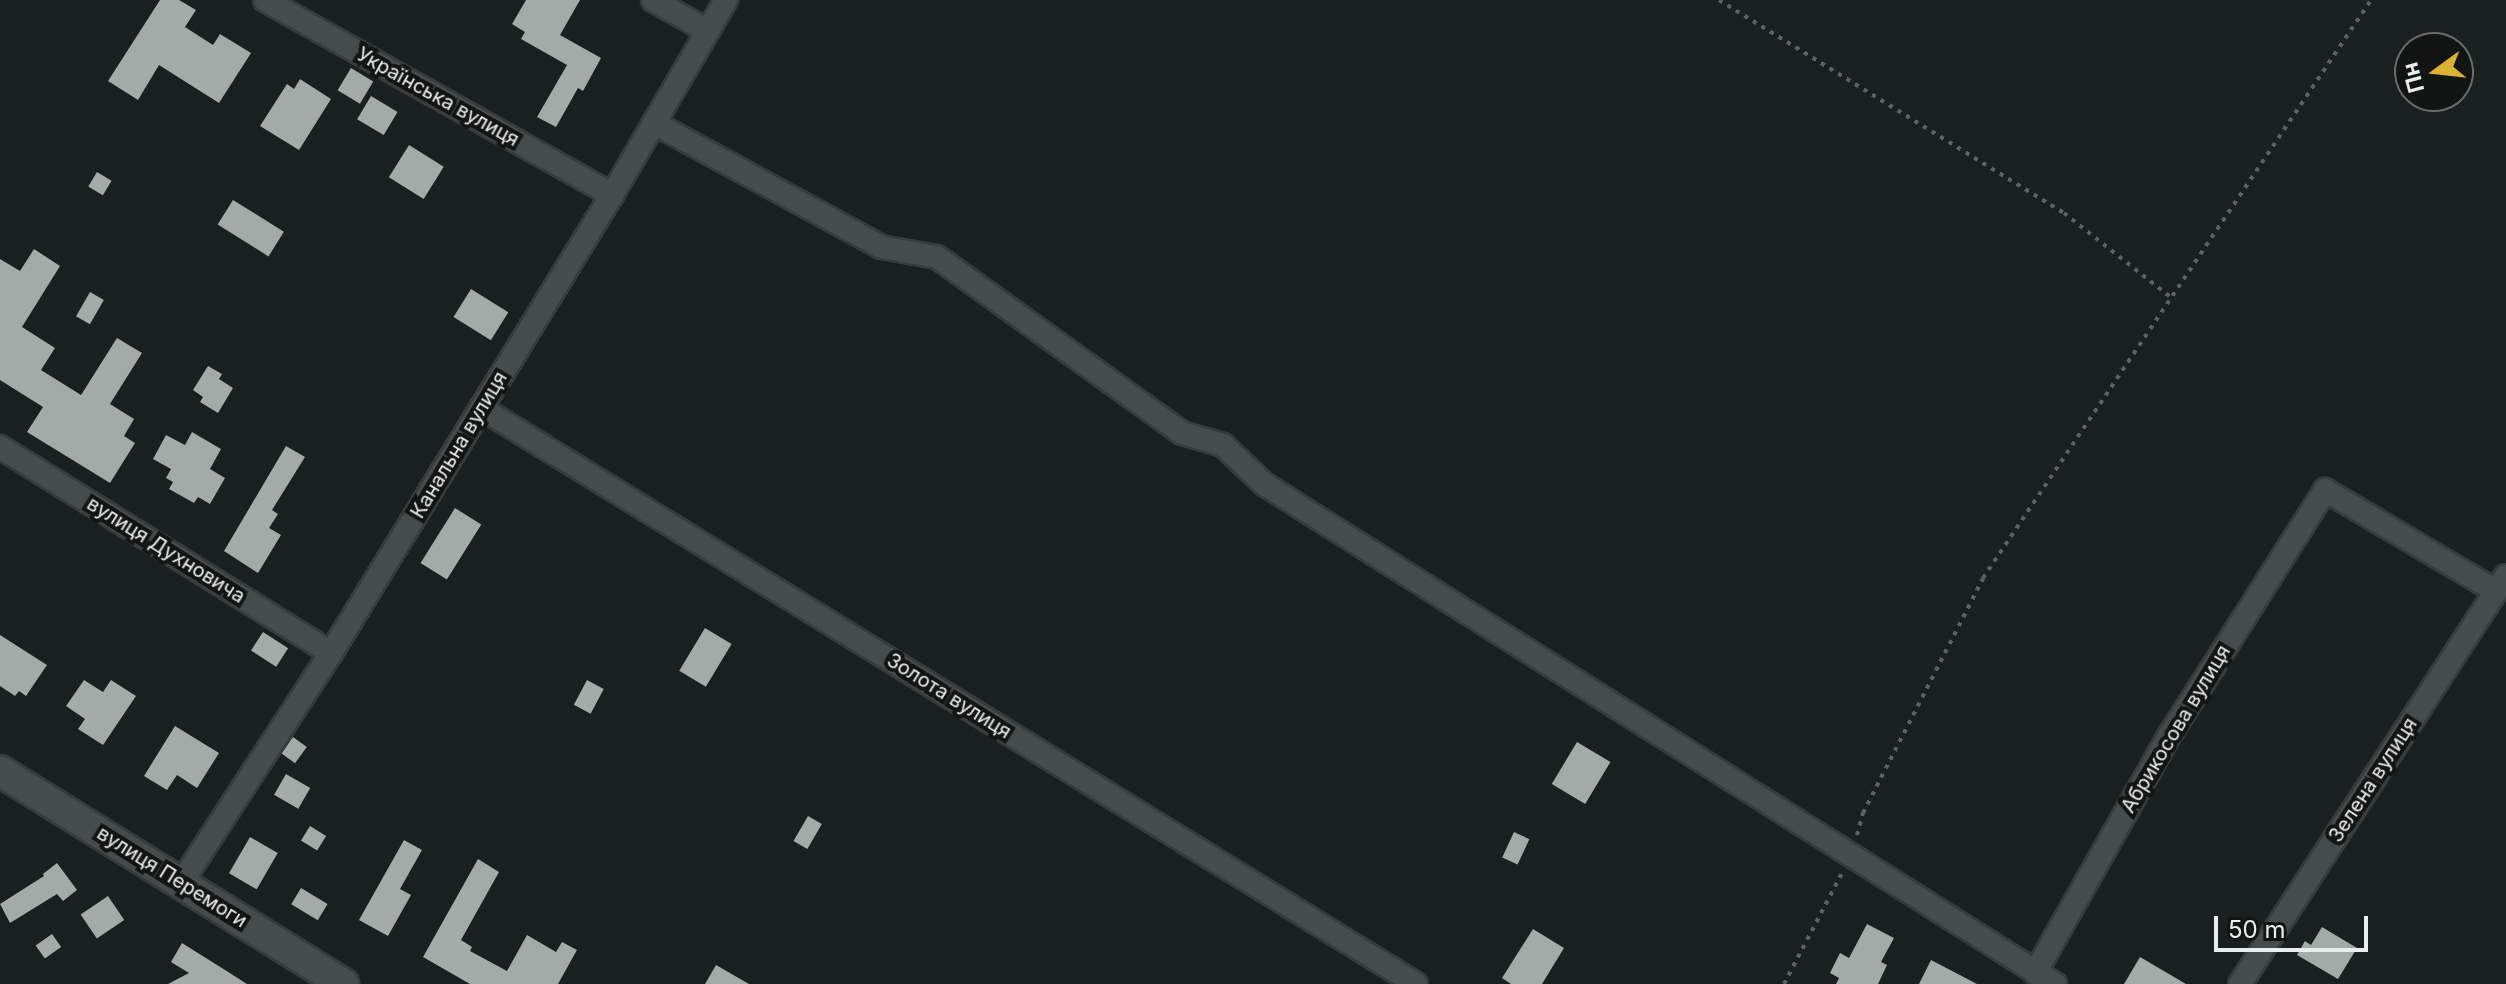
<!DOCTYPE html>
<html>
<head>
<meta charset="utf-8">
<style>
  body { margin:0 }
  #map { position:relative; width:2506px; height:984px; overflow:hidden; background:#1a1f1f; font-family:Inter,sans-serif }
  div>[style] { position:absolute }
  .building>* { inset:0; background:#a4aaa8; transform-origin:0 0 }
  .path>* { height:4px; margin-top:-2px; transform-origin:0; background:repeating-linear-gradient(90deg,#5e6262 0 4px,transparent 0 10px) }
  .roads { filter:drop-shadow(2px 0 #373b3b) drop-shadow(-2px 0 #373b3b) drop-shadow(0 2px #373b3b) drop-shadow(0 -2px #373b3b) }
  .street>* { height:22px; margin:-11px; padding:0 11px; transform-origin:11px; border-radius:11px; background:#464b4b }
  .secondary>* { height:30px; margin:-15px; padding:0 15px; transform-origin:15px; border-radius:15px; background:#464b4b }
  span { translate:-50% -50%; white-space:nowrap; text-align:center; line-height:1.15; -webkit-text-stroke:8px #111615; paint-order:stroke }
  .street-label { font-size:20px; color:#eaeded }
  .north { position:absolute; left:2394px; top:32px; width:80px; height:80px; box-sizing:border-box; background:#111615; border:2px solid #686c6b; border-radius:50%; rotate:255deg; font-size:22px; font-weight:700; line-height:32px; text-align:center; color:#eaeded }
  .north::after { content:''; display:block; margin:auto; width:28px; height:36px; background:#dcb233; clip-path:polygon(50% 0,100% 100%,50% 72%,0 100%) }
  .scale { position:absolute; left:2214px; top:916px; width:154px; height:36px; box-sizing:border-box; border:4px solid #eaeded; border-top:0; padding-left:10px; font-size:24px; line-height:28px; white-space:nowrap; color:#eaeded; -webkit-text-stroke:6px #111615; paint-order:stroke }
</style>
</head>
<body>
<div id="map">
  <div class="building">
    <i style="clip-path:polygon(160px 0,179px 0,196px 10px,185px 27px,213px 45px,220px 34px,251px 53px,219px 103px,159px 65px,138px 100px,108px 81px)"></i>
    <i style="clip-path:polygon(526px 0,580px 0,560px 35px,601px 58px,583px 91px,578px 88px,556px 127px,537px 117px,567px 65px,521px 39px,525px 32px,512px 24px)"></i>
    <i style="left:351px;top:68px;width:26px;height:26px;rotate:31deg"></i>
    <i style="clip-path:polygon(300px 79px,331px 99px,299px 150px,260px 126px,287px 84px,294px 89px)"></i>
    <i style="left:371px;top:96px;width:31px;height:27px;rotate:31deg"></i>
    <i style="left:409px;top:145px;width:41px;height:38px;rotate:32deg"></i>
    <i style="left:97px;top:172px;width:17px;height:17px;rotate:31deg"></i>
    <i style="left:233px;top:200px;width:60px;height:29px;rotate:32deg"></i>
    <i style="clip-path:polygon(34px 249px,60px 266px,22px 327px,55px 348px,41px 370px,81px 395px,117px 338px,142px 353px,110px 404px,134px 419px,124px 436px,135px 443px,110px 483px,27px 432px,43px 407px,0 380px,0 259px,20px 271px)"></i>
    <i style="left:471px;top:289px;width:44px;height:33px;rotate:32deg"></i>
    <i style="left:90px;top:292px;width:16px;height:28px;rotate:30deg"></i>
    <i style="clip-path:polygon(208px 366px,222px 374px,219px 379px,233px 388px,218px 413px,200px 402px,203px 397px,193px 390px)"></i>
    <i style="clip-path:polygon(192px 432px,221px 449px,210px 469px,225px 478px,210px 504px,198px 497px,194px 503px,169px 489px,173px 482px,166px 478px,171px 469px,153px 459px,166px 435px,185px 445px)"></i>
    <i style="clip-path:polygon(286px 446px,305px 457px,272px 510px,278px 514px,269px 528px,281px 535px,258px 573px,224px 551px)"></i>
    <i style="left:455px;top:508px;width:31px;height:65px;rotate:32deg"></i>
    <i style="left:705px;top:628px;width:31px;height:50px;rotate:31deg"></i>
    <i style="left:263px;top:632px;width:30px;height:22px;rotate:33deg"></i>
    <i style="clip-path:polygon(0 635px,47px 665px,26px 696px,19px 691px,15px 696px,0 686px)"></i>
    <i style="clip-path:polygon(84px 680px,103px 692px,111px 680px,136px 696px,103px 745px,78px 729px,85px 719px,66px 706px)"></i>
    <i style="left:587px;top:680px;width:19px;height:28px;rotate:28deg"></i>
    <i style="clip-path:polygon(175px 726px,219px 753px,197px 788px,177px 775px,167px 790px,144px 776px)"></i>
    <i style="left:293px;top:737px;width:17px;height:20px;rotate:36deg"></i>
    <i style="left:1577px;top:742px;width:39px;height:49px;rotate:31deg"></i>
    <i style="left:286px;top:774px;width:28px;height:24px;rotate:30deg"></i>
    <i style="left:808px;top:816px;width:16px;height:29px;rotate:30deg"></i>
    <i style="left:310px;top:826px;width:19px;height:17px;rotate:32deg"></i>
    <i style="left:1514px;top:832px;width:17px;height:28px;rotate:25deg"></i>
    <i style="left:250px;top:837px;width:32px;height:42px;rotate:30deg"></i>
    <i style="clip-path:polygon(404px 840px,422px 850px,400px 889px,411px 895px,388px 936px,359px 920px)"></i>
    <i style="clip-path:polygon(478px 859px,499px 872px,461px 940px,472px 947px,470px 951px,507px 971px,527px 935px,556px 952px,562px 942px,577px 950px,558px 984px,470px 984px,423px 957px)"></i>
    <i style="clip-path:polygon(57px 863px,77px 890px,63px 901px,57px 894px,10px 923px,0 904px,44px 876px,43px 874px)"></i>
    <i style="left:301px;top:888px;width:31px;height:19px;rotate:31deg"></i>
    <i style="left:108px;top:896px;width:29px;height:33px;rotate:56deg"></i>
    <i style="clip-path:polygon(1867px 924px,1894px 938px,1881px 962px,1887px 965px,1878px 984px,1836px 984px,1839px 978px,1830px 973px,1840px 953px,1849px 958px)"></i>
    <i style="clip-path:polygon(2322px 927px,2357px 948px,2338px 979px,2297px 955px,2305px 941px,2311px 945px)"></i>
    <i style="clip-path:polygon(1533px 929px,1564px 948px,1542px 984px,1511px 984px,1502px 978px)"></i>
    <i style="left:52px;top:934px;width:16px;height:20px;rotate:55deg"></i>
    <i style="clip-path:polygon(182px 943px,225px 970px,247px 984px,168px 984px,189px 973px,171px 962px)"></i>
    <i style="clip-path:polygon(2140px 957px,2186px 984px,2124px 984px)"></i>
    <i style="clip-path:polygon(1931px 960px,1977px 984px,1919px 984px)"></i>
    <i style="clip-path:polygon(716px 965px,749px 984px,705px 984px)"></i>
  </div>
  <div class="path">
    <i style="left:1719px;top:0;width:405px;rotate:31.7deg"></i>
    <i style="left:2064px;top:213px;width:139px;rotate:38.3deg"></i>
    <i style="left:1857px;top:835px;width:23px;rotate:-75deg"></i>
    <i style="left:1863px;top:813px;width:264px;rotate:-62.9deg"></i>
    <i style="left:1983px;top:578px;width:696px;rotate:-56.13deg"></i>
    <i style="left:1784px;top:984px;width:125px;rotate:-62.4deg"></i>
  </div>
  <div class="roads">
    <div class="street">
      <i style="left:265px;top:0;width:398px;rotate:29.3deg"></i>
      <i style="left:653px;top:0;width:63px;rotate:29.4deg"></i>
      <i style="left:654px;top:123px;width:259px;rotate:28.6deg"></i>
      <i style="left:881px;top:247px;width:57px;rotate:10.1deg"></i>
      <i style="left:937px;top:257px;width:302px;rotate:35.7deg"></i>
      <i style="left:1182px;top:433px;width:43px;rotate:16.3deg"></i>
      <i style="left:1223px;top:445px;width:57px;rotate:43.6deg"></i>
      <i style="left:1264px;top:484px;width:936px;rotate:32.3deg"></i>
      <i style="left:481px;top:408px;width:1098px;rotate:31.63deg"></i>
      <i style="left:0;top:447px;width:390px;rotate:31.9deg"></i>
      <i style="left:181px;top:883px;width:275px;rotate:-56.9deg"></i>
      <i style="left:331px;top:653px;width:537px;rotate:-58.47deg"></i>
      <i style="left:612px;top:195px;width:226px;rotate:-59.7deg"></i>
      <i style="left:2035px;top:973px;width:276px;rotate:-60.5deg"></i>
      <i style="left:2171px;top:733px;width:288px;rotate:-57.6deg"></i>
      <i style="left:2325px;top:490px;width:199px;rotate:30.6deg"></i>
      <i style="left:2240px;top:984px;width:487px;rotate:-56.9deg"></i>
    </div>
    <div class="secondary">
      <i style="left:0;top:771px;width:404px;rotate:31.8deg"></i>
    </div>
  </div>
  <div class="street-label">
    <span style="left:438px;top:97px;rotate:29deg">Українська вулиця</span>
    <span style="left:459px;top:445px;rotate:-59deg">Канальна вулиця</span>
    <span style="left:166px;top:550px;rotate:32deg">вулиця Духновича</span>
    <span style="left:949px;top:696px;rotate:32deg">Золота вулиця</span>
    <span style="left:2176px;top:729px;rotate:-59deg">Абрикосова вулиця</span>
    <span style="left:2373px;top:780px;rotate:-57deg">Зелена вулиця</span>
    <span style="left:172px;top:877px;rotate:32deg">вулиця Перемоги</span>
  </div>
  <div class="north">Пн</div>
  <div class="scale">50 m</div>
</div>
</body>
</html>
